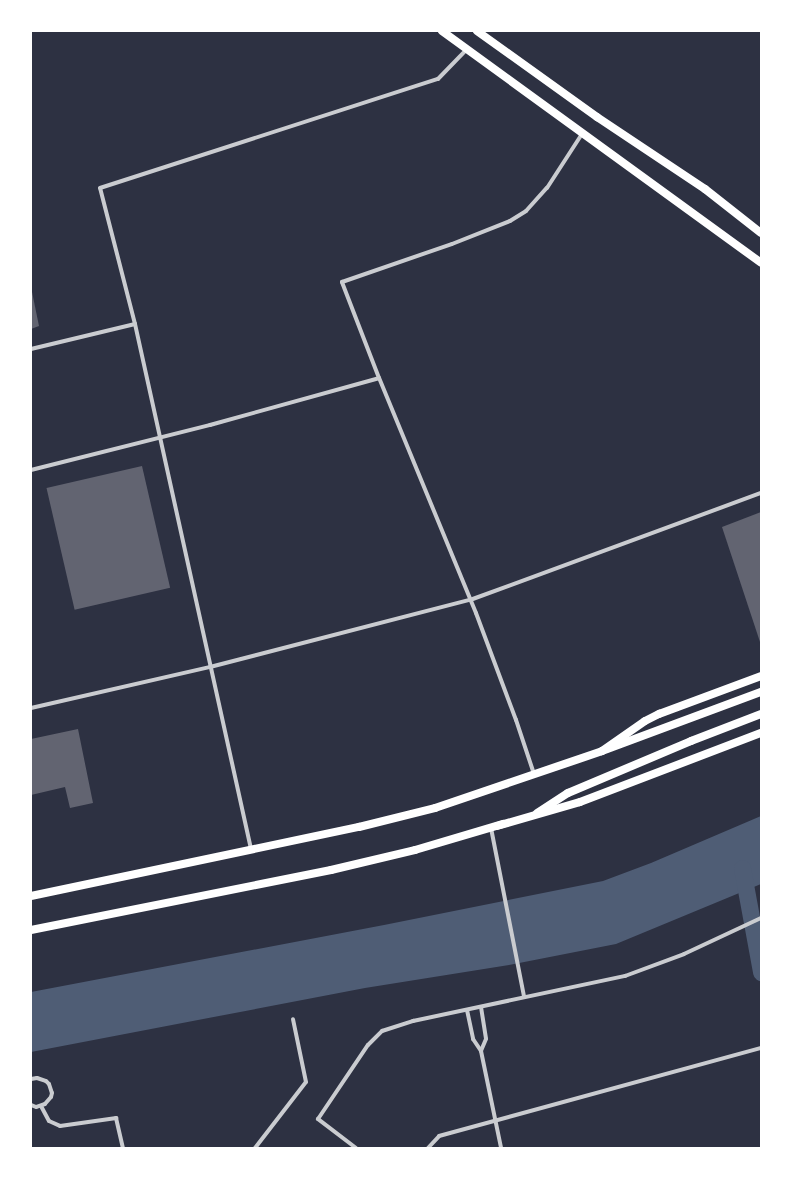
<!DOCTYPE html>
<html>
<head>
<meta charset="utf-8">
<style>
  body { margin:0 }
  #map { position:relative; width:792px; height:1179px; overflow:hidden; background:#2d3142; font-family:Inter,sans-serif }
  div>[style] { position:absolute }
  .water>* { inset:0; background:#4f5d75 }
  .river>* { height:17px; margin:-8.5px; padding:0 8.5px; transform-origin:8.5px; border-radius:8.5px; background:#4f5d75 }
  .building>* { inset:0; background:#626471; transform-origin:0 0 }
  .minor>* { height:4px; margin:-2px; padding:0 2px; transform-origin:2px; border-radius:2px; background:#caccd0 }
  .primary>* { height:8px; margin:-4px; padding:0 4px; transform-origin:4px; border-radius:4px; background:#fff }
  .trunk>* { height:8px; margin:-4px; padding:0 4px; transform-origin:4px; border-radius:4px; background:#fff }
  span { translate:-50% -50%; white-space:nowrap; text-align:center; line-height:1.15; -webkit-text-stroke:3px #fff; paint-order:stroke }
  .frame { position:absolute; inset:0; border:32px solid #fff; pointer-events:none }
</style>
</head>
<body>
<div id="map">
  <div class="water">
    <i style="clip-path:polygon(761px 816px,761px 884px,616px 944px,509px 965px,365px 988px,31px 1052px,31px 992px,384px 925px,603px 881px,651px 863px)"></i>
  </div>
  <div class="river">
    <i style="left:742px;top:868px;width:106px;rotate:79.6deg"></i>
  </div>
  <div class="building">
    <i style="clip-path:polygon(31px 287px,39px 326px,31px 329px)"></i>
    <i style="left:142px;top:466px;width:125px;height:98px;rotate:77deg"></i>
    <i style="clip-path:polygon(761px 512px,761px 645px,722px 527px)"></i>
    <i style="clip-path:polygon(78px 729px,93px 803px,70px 808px,65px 787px,31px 795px,31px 739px)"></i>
  </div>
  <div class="minor">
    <i style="left:31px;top:349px;width:107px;rotate:-13.5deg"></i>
    <i style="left:31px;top:470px;width:185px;rotate:-14.1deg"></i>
    <i style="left:210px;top:425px;width:175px;rotate:-15.5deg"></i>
    <i style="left:31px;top:708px;width:184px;rotate:-12.9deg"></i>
    <i style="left:210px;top:667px;width:268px;rotate:-14.5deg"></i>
    <i style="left:470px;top:600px;width:310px;rotate:-20.2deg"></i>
    <i style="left:534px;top:774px;width:57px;rotate:-108.4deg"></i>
    <i style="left:516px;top:720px;width:114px;rotate:-110.5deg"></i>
    <i style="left:476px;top:613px;width:254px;rotate:-112.4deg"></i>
    <i style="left:379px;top:378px;width:103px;rotate:-111.1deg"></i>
    <i style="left:342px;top:282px;width:116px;rotate:-19.1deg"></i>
    <i style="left:452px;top:244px;width:62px;rotate:-21.6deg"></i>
    <i style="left:510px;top:221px;width:19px;rotate:-32deg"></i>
    <i style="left:526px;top:211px;width:31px;rotate:-48deg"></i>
    <i style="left:547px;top:188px;width:64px;rotate:-57.1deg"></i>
    <i style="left:491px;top:828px;width:171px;rotate:78.9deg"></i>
    <i style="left:251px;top:849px;width:538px;rotate:-102.46deg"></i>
    <i style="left:135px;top:324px;width:140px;rotate:-104.4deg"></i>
    <i style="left:100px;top:188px;width:355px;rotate:-17.9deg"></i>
    <i style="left:438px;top:79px;width:42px;rotate:-46deg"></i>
    <i style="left:481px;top:1007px;width:32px;rotate:81deg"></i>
    <i style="left:486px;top:1039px;width:13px;rotate:113deg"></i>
    <i style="left:467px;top:1010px;width:30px;rotate:78deg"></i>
    <i style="left:473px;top:1039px;width:14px;rotate:56deg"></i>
    <i style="left:481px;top:1051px;width:99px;rotate:78.3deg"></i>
    <i style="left:31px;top:1079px;width:6px;rotate:-9deg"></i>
    <i style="left:37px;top:1078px;width:9px;rotate:18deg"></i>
    <i style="left:46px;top:1081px;width:4px;rotate:45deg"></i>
    <i style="left:49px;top:1084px;width:9px;rotate:72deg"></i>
    <i style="left:52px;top:1093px;width:4px;rotate:104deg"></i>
    <i style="left:51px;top:1097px;width:9px;rotate:131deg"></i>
    <i style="left:45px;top:1104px;width:9px;rotate:162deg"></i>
    <i style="left:36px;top:1107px;width:5px;rotate:-158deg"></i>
    <i style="left:41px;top:1106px;width:17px;rotate:62deg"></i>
    <i style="left:49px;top:1121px;width:12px;rotate:24deg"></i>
    <i style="left:60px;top:1126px;width:57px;rotate:-8.1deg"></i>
    <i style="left:116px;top:1118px;width:31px;rotate:77deg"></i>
    <i style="left:255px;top:1148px;width:83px;rotate:-52.3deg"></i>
    <i style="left:306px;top:1082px;width:64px;rotate:-101.7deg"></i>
    <i style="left:356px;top:1148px;width:48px;rotate:-142.7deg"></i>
    <i style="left:318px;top:1119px;width:89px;rotate:-56deg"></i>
    <i style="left:368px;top:1045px;width:20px;rotate:-45deg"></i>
    <i style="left:382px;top:1031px;width:33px;rotate:-18deg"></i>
    <i style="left:413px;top:1021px;width:217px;rotate:-12deg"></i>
    <i style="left:625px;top:976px;width:63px;rotate:-20.4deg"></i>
    <i style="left:684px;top:954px;width:85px;rotate:-25.1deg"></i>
    <i style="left:428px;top:1148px;width:16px;rotate:-47deg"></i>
    <i style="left:439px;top:1136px;width:334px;rotate:-15.3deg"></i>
  </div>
  <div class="primary">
    <i style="left:537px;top:813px;width:37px;rotate:-33deg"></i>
    <i style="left:568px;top:793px;width:134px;rotate:-22.9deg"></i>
    <i style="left:691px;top:741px;width:75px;rotate:-21.1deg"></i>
    <i style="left:31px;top:896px;width:335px;rotate:-11.9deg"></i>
    <i style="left:359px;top:827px;width:78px;rotate:-14deg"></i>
    <i style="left:435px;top:808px;width:176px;rotate:-18.8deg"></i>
    <i style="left:602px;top:751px;width:170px;rotate:-20.4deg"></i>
    <i style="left:31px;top:930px;width:306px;rotate:-11.3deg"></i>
    <i style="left:331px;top:870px;width:86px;rotate:-13.4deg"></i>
    <i style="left:415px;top:850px;width:92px;rotate:-16.5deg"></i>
  </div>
  <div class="trunk">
    <i style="left:442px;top:31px;width:394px;rotate:36deg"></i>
    <i style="left:477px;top:31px;width:148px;rotate:35.6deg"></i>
    <i style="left:597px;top:117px;width:130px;rotate:33.7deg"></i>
    <i style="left:705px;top:189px;width:71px;rotate:38.2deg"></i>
    <i style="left:602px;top:751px;width:52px;rotate:-34.9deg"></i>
    <i style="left:645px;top:721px;width:16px;rotate:-27deg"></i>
    <i style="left:659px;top:714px;width:109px;rotate:-20.4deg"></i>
    <i style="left:497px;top:826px;width:86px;rotate:-16.1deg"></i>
    <i style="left:580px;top:802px;width:194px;rotate:-20.9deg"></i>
  </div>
  <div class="frame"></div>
</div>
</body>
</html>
